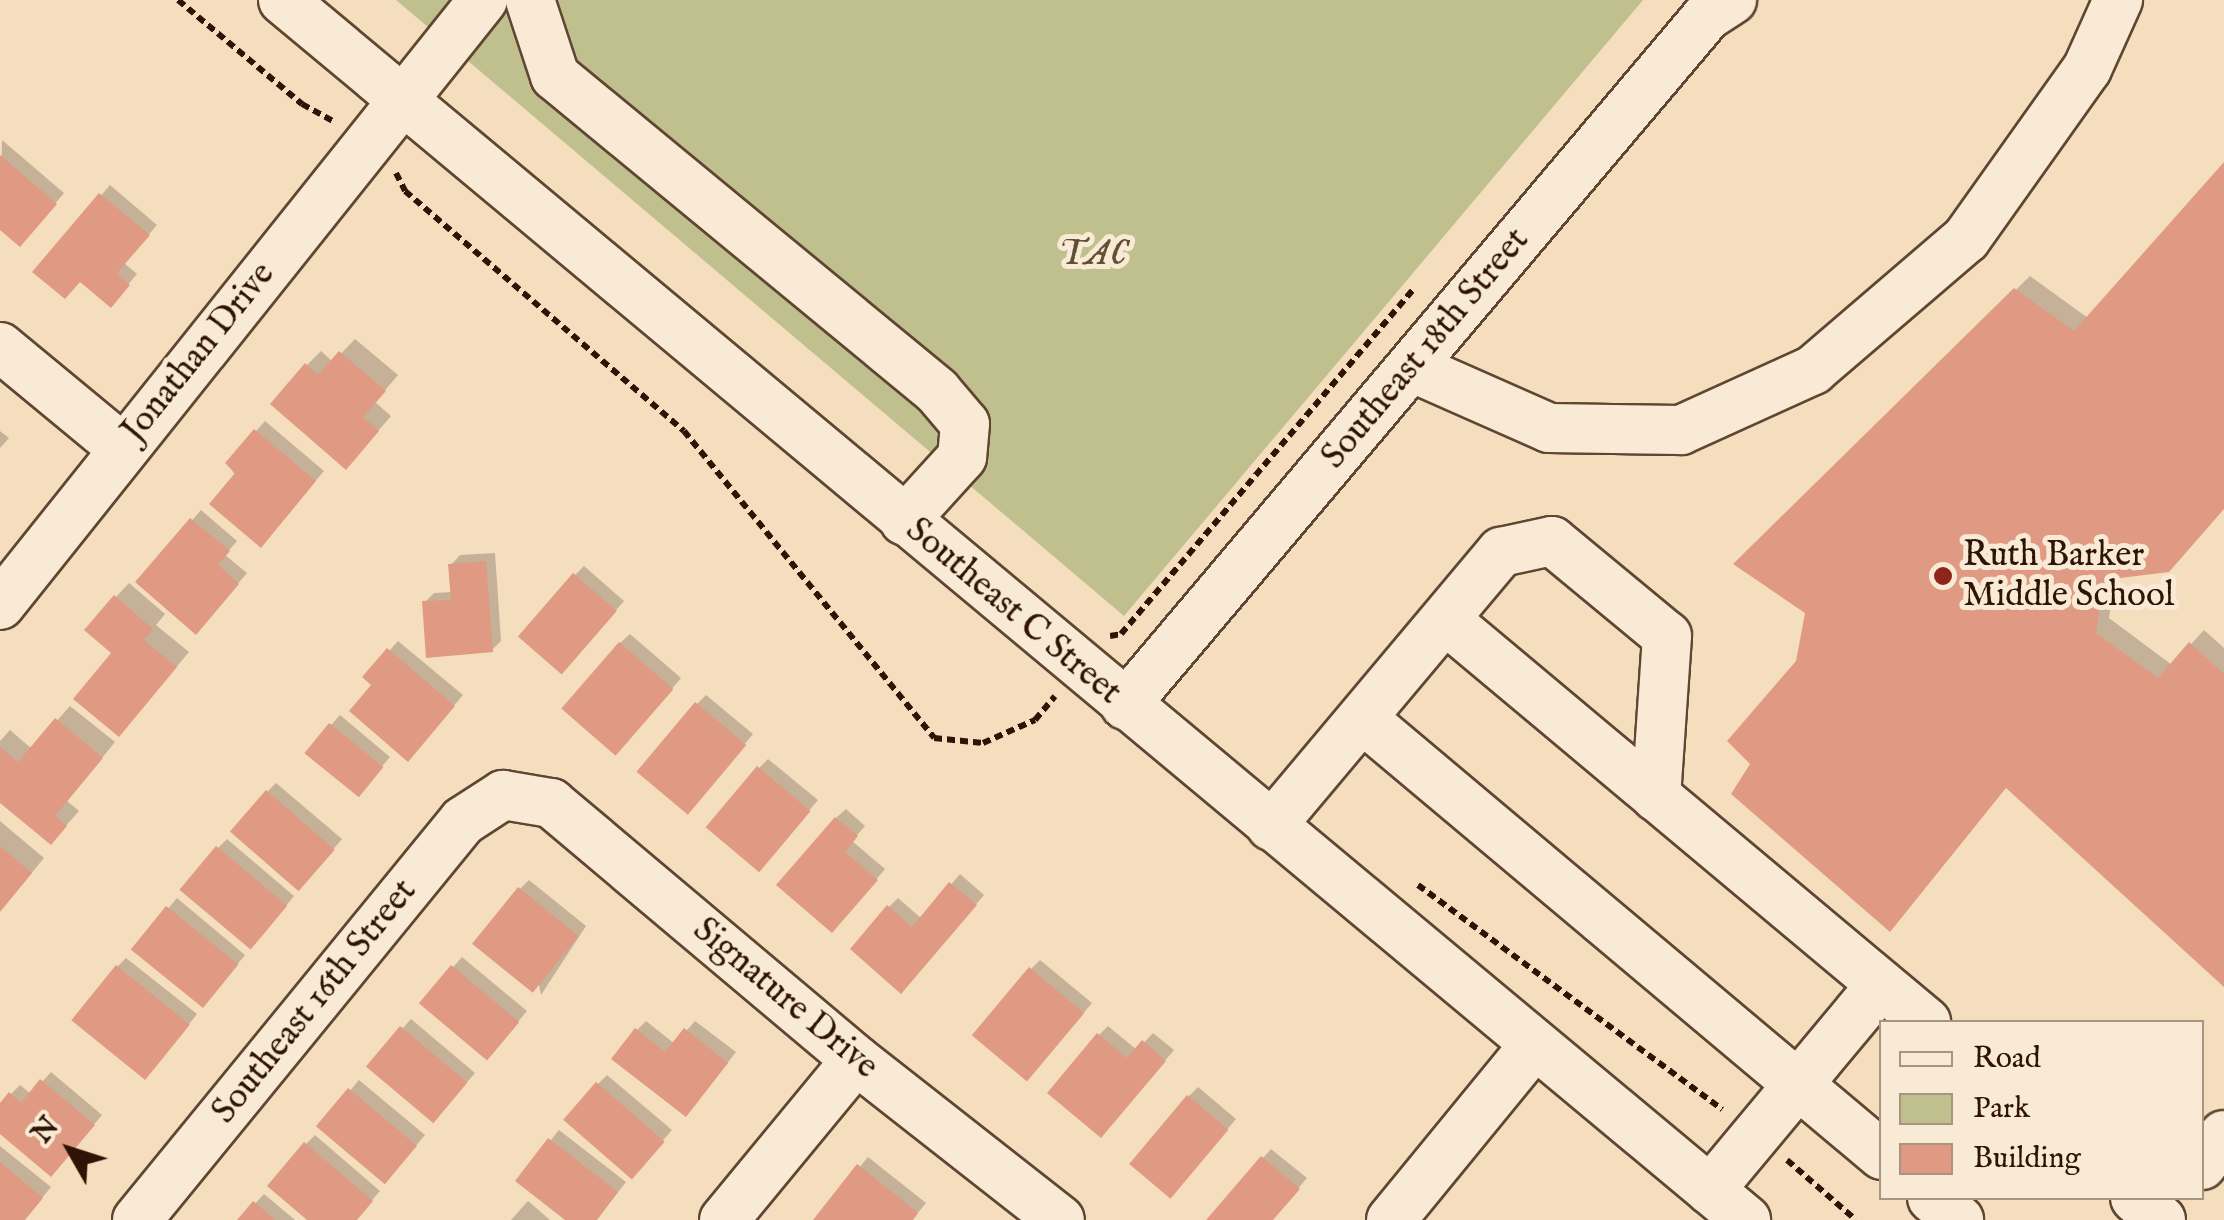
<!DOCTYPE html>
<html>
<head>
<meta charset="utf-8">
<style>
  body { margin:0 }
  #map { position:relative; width:2224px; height:1220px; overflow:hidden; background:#f5debe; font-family:"IM FELL English",serif }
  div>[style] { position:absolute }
  .green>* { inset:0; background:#c0c08e }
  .shadow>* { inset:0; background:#0003 }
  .building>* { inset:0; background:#e09a83; transform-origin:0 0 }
  .path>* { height:6px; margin-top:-3px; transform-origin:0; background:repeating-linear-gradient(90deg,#2f1304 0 8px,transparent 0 13px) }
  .roads { filter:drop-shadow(2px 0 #604632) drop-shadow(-2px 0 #604632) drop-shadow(0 2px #604632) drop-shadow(0 -2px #604632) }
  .minor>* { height:48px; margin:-24px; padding:0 24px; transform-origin:24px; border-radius:24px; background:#f8ead5 }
  .dots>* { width:28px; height:28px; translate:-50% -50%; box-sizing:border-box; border:5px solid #f8ead5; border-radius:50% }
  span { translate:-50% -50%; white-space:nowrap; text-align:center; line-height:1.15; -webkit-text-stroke:10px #f8ead5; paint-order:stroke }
  .park-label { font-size:35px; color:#625034; font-style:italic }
  .street-label { font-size:35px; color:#2f1304 }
  .poi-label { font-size:35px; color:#2f1304 }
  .left { translate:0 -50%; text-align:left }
  .legend { position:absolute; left:1879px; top:1020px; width:325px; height:180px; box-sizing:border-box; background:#f8ead5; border:2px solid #a89481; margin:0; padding:12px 18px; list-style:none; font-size:30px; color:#2f1304 }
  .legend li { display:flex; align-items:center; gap:20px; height:50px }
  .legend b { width:50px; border:2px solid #a89481 }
  .north { position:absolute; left:20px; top:1100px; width:100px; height:100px; -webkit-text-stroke:8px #f8ead5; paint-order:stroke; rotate:309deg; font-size:28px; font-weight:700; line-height:40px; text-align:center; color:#2f1304 }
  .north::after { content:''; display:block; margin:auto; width:35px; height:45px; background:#2f1304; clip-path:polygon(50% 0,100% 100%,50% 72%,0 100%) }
</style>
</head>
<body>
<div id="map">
  <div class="green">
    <i style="clip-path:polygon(396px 0,1643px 0,1124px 616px)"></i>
  </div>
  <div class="shadow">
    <i style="clip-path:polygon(2px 140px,64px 193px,29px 235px,0 226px)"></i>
    <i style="clip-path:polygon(2224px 166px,2224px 508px,2116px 576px,2109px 618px,2172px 665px,2204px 630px,2224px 648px,2224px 984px,2007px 786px,1754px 764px,1799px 662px,1808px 612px,1736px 564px,2030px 276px,2088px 318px)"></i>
    <i style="clip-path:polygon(110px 185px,157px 225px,124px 263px,137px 274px,119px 295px,81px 279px,36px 272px)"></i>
    <i style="clip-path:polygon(355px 339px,398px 375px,375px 402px,391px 416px,360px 452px,307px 365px,321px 351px,333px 362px)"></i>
    <i style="clip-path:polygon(265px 421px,324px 471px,269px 536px,228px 463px)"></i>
    <i style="clip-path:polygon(0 431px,9px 438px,0 448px)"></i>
    <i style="clip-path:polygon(201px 510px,237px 541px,225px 555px,247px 573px,205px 622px,139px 582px)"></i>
    <i style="clip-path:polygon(495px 553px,501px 641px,492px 650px,425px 602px,434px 593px,453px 592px,451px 565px,460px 555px)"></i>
    <i style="clip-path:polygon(584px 566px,624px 601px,571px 662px,575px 575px)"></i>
    <i style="clip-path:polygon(129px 583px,165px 614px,156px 625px,189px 652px,132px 720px,115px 653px,116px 597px)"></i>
    <i style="clip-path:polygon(630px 634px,681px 678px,626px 743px,620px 643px)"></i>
    <i style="clip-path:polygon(398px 641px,463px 695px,417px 749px,366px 677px)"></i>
    <i style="clip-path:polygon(706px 695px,753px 734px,697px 802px,697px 704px)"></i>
    <i style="clip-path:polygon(70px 706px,115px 742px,67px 801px,79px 811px,64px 828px,0 800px,0 741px,10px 730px,32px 749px)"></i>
    <i style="clip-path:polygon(340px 715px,390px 757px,366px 785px,307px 752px)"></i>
    <i style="clip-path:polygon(768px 759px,818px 800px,768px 859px,759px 768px)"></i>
    <i style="clip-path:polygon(276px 783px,342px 839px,308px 879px,267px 792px)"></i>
    <i style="clip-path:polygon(846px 809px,865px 826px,852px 841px,885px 869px,841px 921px,836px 818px)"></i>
    <i style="clip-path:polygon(0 821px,44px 858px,0 911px)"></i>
    <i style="clip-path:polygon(227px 839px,294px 896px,260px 938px,218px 848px)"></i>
    <i style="clip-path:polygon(960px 874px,984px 895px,910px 981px,889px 907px,898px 898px,922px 919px)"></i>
    <i style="clip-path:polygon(529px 880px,586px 926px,541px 995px,520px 889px)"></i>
    <i style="clip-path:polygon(177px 898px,245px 955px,211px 996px,134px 949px)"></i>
    <i style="clip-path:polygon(462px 957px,527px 1011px,496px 1048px,422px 1003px)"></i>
    <i style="clip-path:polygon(126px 958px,197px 1014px,155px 1067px,117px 967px)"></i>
    <i style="clip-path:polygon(1040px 960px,1092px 1003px,1036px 1069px,1031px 969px)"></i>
    <i style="clip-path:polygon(411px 1019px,475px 1073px,442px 1111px,369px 1066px)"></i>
    <i style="clip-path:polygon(646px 1021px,675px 1044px,695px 1021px,736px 1052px,695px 1105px,637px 1030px)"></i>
    <i style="clip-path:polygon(1108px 1026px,1137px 1050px,1153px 1033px,1174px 1050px,1110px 1126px,1099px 1035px)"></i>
    <i style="clip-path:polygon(51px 1072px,102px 1115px,60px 1165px,0 1130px,0 1107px,11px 1094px,20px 1085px,31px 1094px)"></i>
    <i style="clip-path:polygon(607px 1075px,672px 1130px,641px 1166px,598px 1084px)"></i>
    <i style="clip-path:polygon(359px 1080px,425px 1135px,394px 1172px,320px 1126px)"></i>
    <i style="clip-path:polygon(1198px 1087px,1236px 1119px,1180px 1186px,1189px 1096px)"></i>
    <i style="clip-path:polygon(559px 1130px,626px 1182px,596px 1220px,569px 1220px,518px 1181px)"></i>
    <i style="clip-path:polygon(315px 1135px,380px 1191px,355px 1220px,311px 1220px,306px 1144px)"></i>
    <i style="clip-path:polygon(0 1146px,51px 1187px,24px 1220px,0 1220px)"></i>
    <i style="clip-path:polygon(1271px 1149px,1307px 1178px,1271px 1220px,1209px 1220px)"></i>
    <i style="clip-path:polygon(868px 1157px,926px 1203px,912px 1220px,816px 1220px)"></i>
    <i style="clip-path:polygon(264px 1194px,295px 1220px,240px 1220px)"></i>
    <i style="clip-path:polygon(528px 1201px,550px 1220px,511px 1220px)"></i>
  </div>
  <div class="building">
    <i style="clip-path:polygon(0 155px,57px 204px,20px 247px,0 230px)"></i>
    <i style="clip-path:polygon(2224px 162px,2224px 509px,2169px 572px,2104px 580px,2096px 633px,2158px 678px,2189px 642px,2224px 674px,2224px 987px,2006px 788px,1890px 932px,1731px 794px,1750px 764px,1727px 741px,1796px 661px,1805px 613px,1733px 564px,2014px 288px,2074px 331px)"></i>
    <i style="clip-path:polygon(99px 193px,150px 235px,117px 273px,130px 285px,111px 308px,80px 282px,65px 299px,32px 272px)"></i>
    <i style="clip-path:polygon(339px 351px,386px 391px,363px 417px,379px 431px,346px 470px,270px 404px,305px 363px,318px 375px)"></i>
    <i style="clip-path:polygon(254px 429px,316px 481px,261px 548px,209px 504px,235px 473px,225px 463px)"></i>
    <i style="clip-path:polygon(190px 518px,230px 551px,218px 565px,239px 584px,196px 635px,135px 582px)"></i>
    <i style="clip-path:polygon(486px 561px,493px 652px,426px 658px,422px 601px,451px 600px,448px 564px)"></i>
    <i style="left:573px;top:573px;width:58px;height:84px;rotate:41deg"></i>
    <i style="clip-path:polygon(114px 595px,153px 629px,144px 640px,177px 667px,119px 737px,73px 699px,111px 653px,84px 630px)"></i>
    <i style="left:619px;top:642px;width:72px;height:88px;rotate:41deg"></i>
    <i style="clip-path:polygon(387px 648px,455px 706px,408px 762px,349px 711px,371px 685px,362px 677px)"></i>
    <i style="left:695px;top:702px;width:67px;height:91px;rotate:40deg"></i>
    <i style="clip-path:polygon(55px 718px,103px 758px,55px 816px,67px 826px,51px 845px,0 803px,0 747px,18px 762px)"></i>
    <i style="left:329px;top:723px;width:70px;height:39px;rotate:39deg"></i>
    <i style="left:757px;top:766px;width:70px;height:80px;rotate:40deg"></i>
    <i style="left:266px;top:790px;width:91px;height:55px;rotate:41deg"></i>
    <i style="clip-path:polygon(835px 817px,858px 836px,845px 852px,878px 880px,832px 933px,776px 885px)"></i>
    <i style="clip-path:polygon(0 846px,32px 873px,0 912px)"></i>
    <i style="left:216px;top:846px;width:93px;height:57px;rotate:40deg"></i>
    <i style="clip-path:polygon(949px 882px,977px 905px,901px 994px,850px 949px,887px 905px,912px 927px)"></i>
    <i style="left:518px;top:887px;width:78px;height:73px;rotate:39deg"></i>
    <i style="left:166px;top:906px;width:93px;height:56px;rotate:39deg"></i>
    <i style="left:116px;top:965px;width:95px;height:71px;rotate:39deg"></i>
    <i style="left:451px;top:965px;width:89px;height:50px;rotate:40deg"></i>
    <i style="left:1029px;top:967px;width:72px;height:89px;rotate:40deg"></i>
    <i style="left:400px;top:1026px;width:88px;height:53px;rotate:40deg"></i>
    <i style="clip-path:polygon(635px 1028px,665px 1052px,684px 1028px,728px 1063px,686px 1117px,611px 1059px)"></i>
    <i style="clip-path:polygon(1097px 1033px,1127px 1058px,1142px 1040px,1166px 1061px,1101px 1138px,1047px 1093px)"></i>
    <i style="clip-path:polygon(40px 1079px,95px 1125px,51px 1177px,0 1134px,0 1103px,9px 1092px,21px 1103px)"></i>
    <i style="left:596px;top:1082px;width:91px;height:50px;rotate:41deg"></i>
    <i style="left:348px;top:1088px;width:90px;height:50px;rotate:40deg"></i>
    <i style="left:1187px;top:1095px;width:54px;height:90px;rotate:40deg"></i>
    <i style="clip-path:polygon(548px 1138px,618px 1192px,597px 1220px,565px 1220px,515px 1181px)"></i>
    <i style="clip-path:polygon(304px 1142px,373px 1201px,357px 1220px,307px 1220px,267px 1186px)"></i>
    <i style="clip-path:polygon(1261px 1156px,1300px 1189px,1273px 1220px,1206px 1220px)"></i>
    <i style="clip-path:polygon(0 1162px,43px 1198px,25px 1220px,0 1220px)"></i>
    <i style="clip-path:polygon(857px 1164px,918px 1213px,913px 1220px,813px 1220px)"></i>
    <i style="clip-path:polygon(253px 1201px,275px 1220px,237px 1220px)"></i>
  </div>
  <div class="path">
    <i style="left:178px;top:0;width:162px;rotate:40deg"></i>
    <i style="left:302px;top:104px;width:35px;rotate:29deg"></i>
    <i style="left:396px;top:173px;width:20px;rotate:63deg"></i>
    <i style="left:405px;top:191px;width:368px;rotate:40.7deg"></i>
    <i style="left:684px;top:431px;width:396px;rotate:50.8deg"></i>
    <i style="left:934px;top:738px;width:49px;rotate:5.8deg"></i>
    <i style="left:983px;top:743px;width:57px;rotate:-23.9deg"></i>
    <i style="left:1035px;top:720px;width:31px;rotate:-50deg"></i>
    <i style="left:1110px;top:636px;width:11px;rotate:-10deg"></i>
    <i style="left:1121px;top:634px;width:451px;rotate:-49.7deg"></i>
    <i style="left:1418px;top:885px;width:378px;rotate:36.4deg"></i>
    <i style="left:1787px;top:1160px;width:91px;rotate:41deg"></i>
  </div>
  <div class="roads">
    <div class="minor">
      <i style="left:283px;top:0;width:1905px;rotate:39.82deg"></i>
      <i style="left:530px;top:0;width:80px;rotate:71.8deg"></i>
      <i style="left:555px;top:76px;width:495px;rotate:39.5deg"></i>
      <i style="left:937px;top:391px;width:43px;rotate:49.7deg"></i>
      <i style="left:965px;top:424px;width:33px;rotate:95deg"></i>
      <i style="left:962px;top:457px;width:86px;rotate:132.2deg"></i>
      <i style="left:0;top:347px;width:157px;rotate:39.6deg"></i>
      <i style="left:1411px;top:367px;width:151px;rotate:23.8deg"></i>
      <i style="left:1549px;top:428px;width:132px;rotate:0.9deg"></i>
      <i style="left:1681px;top:430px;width:145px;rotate:-24.4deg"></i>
      <i style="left:1813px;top:370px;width:201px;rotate:-40.6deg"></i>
      <i style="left:1966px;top:239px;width:209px;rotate:-54.6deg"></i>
      <i style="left:2087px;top:69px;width:76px;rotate:-65.8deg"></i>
      <i style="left:0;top:605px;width:774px;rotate:-51.4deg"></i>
      <i style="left:1447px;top:621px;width:625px;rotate:39.93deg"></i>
      <i style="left:1125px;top:705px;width:902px;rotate:-49.81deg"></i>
      <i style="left:1707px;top:16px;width:30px;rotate:-33deg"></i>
      <i style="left:1363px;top:719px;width:678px;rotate:40.03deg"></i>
      <i style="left:1271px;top:826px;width:358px;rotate:-50deg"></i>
      <i style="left:1501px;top:552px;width:52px;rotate:-12.2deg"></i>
      <i style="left:1552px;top:541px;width:149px;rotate:39.6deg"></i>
      <i style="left:1667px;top:636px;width:161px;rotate:93.9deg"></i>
      <i style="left:2202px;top:1165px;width:37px;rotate:-54deg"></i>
      <i style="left:1710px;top:1190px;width:267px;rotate:-50.2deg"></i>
      <i style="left:1932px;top:1198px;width:35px;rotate:39deg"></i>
      <i style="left:2135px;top:1198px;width:34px;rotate:40deg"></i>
      <i style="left:137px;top:1220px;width:515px;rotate:-50.75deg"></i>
      <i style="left:463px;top:821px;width:48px;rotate:-33deg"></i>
      <i style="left:503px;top:795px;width:49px;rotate:9.5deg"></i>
      <i style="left:551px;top:803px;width:399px;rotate:40.1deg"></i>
      <i style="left:856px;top:1060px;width:259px;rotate:38.1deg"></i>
      <i style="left:724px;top:1220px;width:207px;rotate:-50.5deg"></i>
      <i style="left:1391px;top:1220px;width:226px;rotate:-50.7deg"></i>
    </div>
  </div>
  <div class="dots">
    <i style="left:1943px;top:576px;background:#8f2418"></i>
  </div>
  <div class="park-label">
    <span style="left:1093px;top:255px">TAC</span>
  </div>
  <div class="street-label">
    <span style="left:1426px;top:349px;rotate:-50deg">Southeast 18th Street</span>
    <span style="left:199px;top:353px;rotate:-51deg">Jonathan Drive</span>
    <span style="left:1013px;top:612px;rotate:40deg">Southeast C Street</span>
    <span style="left:785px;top:999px;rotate:40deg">Signature Drive</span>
    <span style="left:315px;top:1002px;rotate:-51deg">Southeast 16th Street</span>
  </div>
  <div class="poi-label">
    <span class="left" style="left:1963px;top:576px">Ruth Barker<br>Middle School</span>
  </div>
  <ul class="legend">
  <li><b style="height:12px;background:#f8ead5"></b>Road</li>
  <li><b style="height:28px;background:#c0c08e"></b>Park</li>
  <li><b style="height:28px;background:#e09a83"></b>Building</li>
  </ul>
  <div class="north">N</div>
</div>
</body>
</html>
